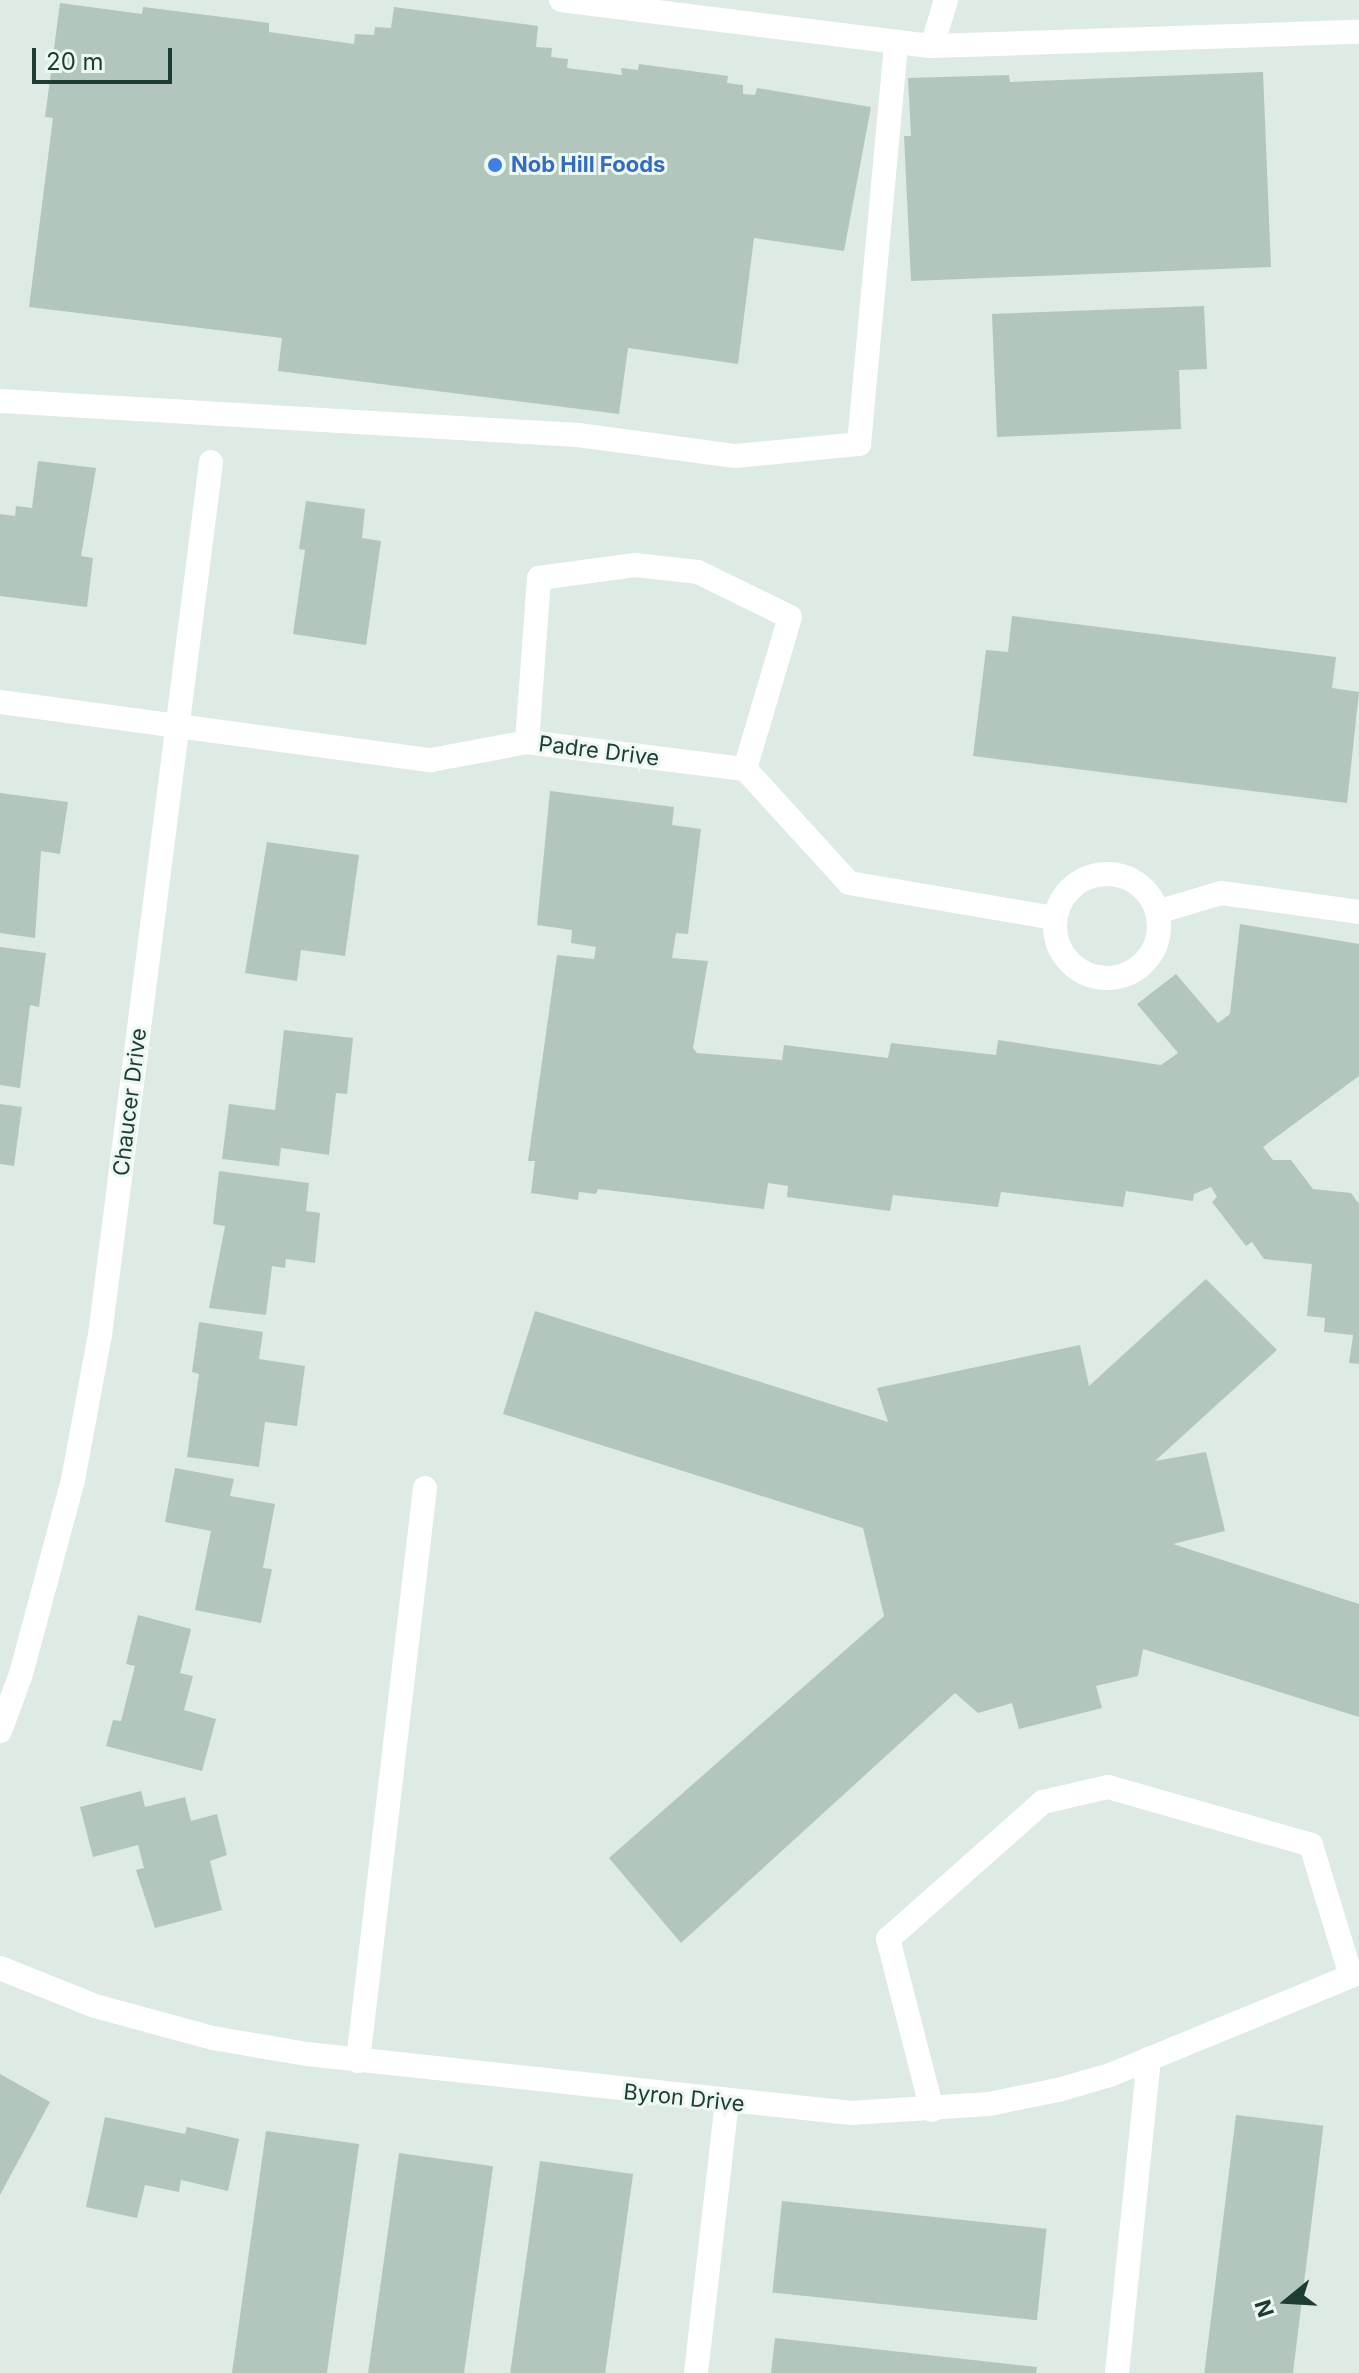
<!DOCTYPE html>
<html>
<head>
<meta charset="utf-8">
<style>
  body { margin:0 }
  #map { position:relative; width:1359px; height:2373px; overflow:hidden; background:#ddebe4; font-family:Inter,sans-serif }
  div>[style] { position:absolute }
  .building>* { inset:0; background:#b3c6bd; transform-origin:0 0 }
  .minor>* { height:24px; margin:-12px; padding:0 12px; transform-origin:12px; border-radius:12px; background:#fff }
  .minor>.ring { margin:-12px; padding:0; box-sizing:content-box; background:none; border:24px solid #fff; border-radius:50% }
  .dots>* { width:22px; height:22px; translate:-50% -50%; box-sizing:border-box; border:4px solid #eef8f2; border-radius:50% }
  span { translate:-50% -50%; white-space:nowrap; text-align:center; line-height:1.15; -webkit-text-stroke:6px #eef8f2; paint-order:stroke }
  .shop-label { font-size:22px; color:#366cbe; font-weight:700 }
  .left { translate:0 -50%; text-align:left }
  .street-label { font-size:22px; color:#1d3c33 }
  .north { position:absolute; left:1247px; top:2261px; width:80px; height:80px; -webkit-text-stroke:6px #eef8f2; paint-order:stroke; rotate:252deg; font-size:22px; font-weight:700; line-height:32px; text-align:center; color:#1d3c33 }
  .north::after { content:''; display:block; margin:auto; width:28px; height:36px; background:#1d3c33; clip-path:polygon(50% 0,100% 100%,50% 72%,0 100%) }
  .scale { position:absolute; left:32px; top:48px; width:140px; height:36px; box-sizing:border-box; border:4px solid #1d3c33; border-top:0; padding-left:10px; font-size:24px; line-height:28px; white-space:nowrap; color:#1d3c33; -webkit-text-stroke:6px #eef8f2; paint-order:stroke }
</style>
</head>
<body>
<div id="map">
  <div class="building">
    <i style="clip-path:polygon(60px 3px,142px 14px,143px 7px,269px 23px,269px 32px,354px 44px,355px 34px,374px 35px,375px 27px,391px 28px,394px 7px,538px 26px,536px 47px,552px 48px,551px 57px,568px 59px,567px 68px,622px 75px,621px 68px,638px 70px,639px 64px,728px 76px,727px 83px,743px 85px,743px 94px,755px 95px,757px 88px,871px 107px,844px 251px,754px 238px,738px 364px,628px 348px,619px 414px,278px 371px,282px 338px,29px 307px,53px 118px,45px 117px)"></i>
    <i style="clip-path:polygon(1263px 72px,1271px 267px,911px 281px,904px 136px,911px 136px,908px 78px,1009px 75px,1010px 82px)"></i>
    <i style="clip-path:polygon(1204px 306px,1207px 369px,1179px 370px,1181px 429px,997px 437px,992px 314px)"></i>
    <i style="clip-path:polygon(38px 461px,96px 468px,81px 556px,93px 558px,87px 607px,0 596px,0 514px,15px 516px,16px 506px,32px 508px)"></i>
    <i style="clip-path:polygon(306px 501px,365px 509px,362px 538px,381px 541px,366px 645px,293px 634px,305px 550px,299px 549px)"></i>
    <i style="clip-path:polygon(1012px 616px,1336px 657px,1332px 688px,1359px 692px,1347px 803px,973px 756px,986px 650px,1008px 652px)"></i>
    <i style="clip-path:polygon(550px 791px,674px 807px,672px 825px,701px 829px,688px 934px,676px 933px,672px 958px,708px 961px,693px 1048px,697px 1053px,782px 1060px,784px 1045px,888px 1058px,891px 1043px,996px 1055px,998px 1040px,1161px 1065px,1178px 1053px,1137px 1004px,1176px 974px,1218px 1023px,1230px 1014px,1240px 924px,1359px 944px,1359px 1076px,1263px 1147px,1273px 1160px,1291px 1160px,1313px 1189px,1351px 1193px,1359px 1204px,1359px 1364px,1349px 1363px,1353px 1335px,1324px 1332px,1325px 1318px,1307px 1316px,1312px 1264px,1264px 1259px,1252px 1242px,1246px 1246px,1212px 1202px,1217px 1197px,1211px 1187px,1194px 1194px,1193px 1201px,1126px 1191px,1123px 1207px,1001px 1192px,998px 1207px,893px 1195px,890px 1211px,787px 1197px,788px 1186px,768px 1183px,764px 1209px,598px 1189px,596px 1194px,579px 1192px,578px 1200px,531px 1193px,535px 1161px,528px 1161px,557px 955px,594px 959px,596px 947px,571px 943px,572px 930px,537px 925px)"></i>
    <i style="clip-path:polygon(0 793px,68px 802px,60px 854px,41px 851px,35px 938px,0 933px)"></i>
    <i style="clip-path:polygon(267px 842px,359px 855px,345px 956px,301px 950px,297px 981px,245px 973px)"></i>
    <i style="clip-path:polygon(0 947px,46px 953px,39px 1007px,30px 1005px,20px 1088px,0 1085px)"></i>
    <i style="clip-path:polygon(284px 1030px,353px 1038px,347px 1094px,336px 1093px,329px 1155px,281px 1148px,279px 1166px,222px 1159px,229px 1104px,275px 1110px)"></i>
    <i style="clip-path:polygon(0 1104px,22px 1107px,14px 1166px,0 1164px)"></i>
    <i style="clip-path:polygon(219px 1171px,309px 1183px,306px 1211px,320px 1213px,315px 1263px,286px 1259px,285px 1268px,272px 1266px,266px 1315px,209px 1308px,225px 1226px,213px 1224px)"></i>
    <i style="clip-path:polygon(1206px 1279px,1277px 1350px,1155px 1461px,1206px 1452px,1225px 1531px,1173px 1544px,1359px 1604px,1359px 1717px,1143px 1649px,1138px 1676px,1096px 1686px,1102px 1708px,1019px 1729px,1012px 1703px,978px 1713px,955px 1693px,681px 1943px,609px 1858px,884px 1616px,863px 1528px,503px 1414px,535px 1311px,888px 1422px,877px 1388px,1080px 1345px,1089px 1386px)"></i>
    <i style="clip-path:polygon(199px 1322px,263px 1332px,259px 1359px,305px 1366px,297px 1426px,265px 1422px,259px 1467px,187px 1457px,199px 1374px,192px 1372px)"></i>
    <i style="clip-path:polygon(175px 1468px,234px 1479px,230px 1496px,275px 1504px,263px 1568px,272px 1569px,261px 1623px,195px 1610px,211px 1531px,165px 1522px)"></i>
    <i style="clip-path:polygon(138px 1615px,191px 1629px,180px 1673px,193px 1676px,184px 1710px,216px 1719px,202px 1771px,106px 1746px,113px 1720px,121px 1721px,135px 1666px,126px 1664px)"></i>
    <i style="clip-path:polygon(141px 1791px,145px 1807px,185px 1797px,191px 1821px,217px 1814px,227px 1855px,210px 1861px,222px 1910px,155px 1928px,136px 1870px,144px 1868px,138px 1845px,93px 1857px,80px 1807px)"></i>
    <i style="clip-path:polygon(0 2074px,50px 2102px,0 2195px)"></i>
    <i style="left:1236px;top:2115px;width:88px;height:260px;rotate:7deg"></i>
    <i style="clip-path:polygon(105px 2117px,185px 2134px,187px 2127px,239px 2139px,228px 2191px,181px 2180px,179px 2192px,145px 2185px,137px 2218px,86px 2207px)"></i>
    <i style="left:266px;top:2131px;width:94px;height:244px;rotate:8deg"></i>
    <i style="left:399px;top:2153px;width:95px;height:222px;rotate:8deg"></i>
    <i style="left:540px;top:2161px;width:94px;height:214px;rotate:8deg"></i>
    <i style="left:782px;top:2201px;width:266px;height:92px;rotate:6deg"></i>
    <i style="clip-path:polygon(775px 2338px,1037px 2367px,1036px 2373px,771px 2373px)"></i>
  </div>
  <div class="minor">
    <i style="left:561px;top:0;width:374px;rotate:7.1deg"></i>
    <i style="left:932px;top:46px;width:427px;rotate:-1.9deg"></i>
    <i style="left:932px;top:46px;width:48px;rotate:-73.1deg"></i>
    <i style="left:0;top:401px;width:579px;rotate:3.37deg"></i>
    <i style="left:578px;top:435px;width:159px;rotate:7.6deg"></i>
    <i style="left:736px;top:456px;width:124px;rotate:-5.6deg"></i>
    <i style="left:859px;top:444px;width:404px;rotate:-84.7deg"></i>
    <i style="left:0;top:702px;width:435px;rotate:7.7deg"></i>
    <i style="left:431px;top:760px;width:98px;rotate:-10.6deg"></i>
    <i style="left:527px;top:742px;width:220px;rotate:7.1deg"></i>
    <i style="left:745px;top:769px;width:154px;rotate:47.6deg"></i>
    <i style="left:849px;top:883px;width:208px;rotate:9.7deg"></i>
    <i style="left:527px;top:742px;width:164px;rotate:-85.8deg"></i>
    <i style="left:539px;top:578px;width:97px;rotate:-7.7deg"></i>
    <i style="left:635px;top:565px;width:63px;rotate:6.3deg"></i>
    <i style="left:698px;top:572px;width:102px;rotate:26.1deg"></i>
    <i style="left:790px;top:617px;width:159px;rotate:106.5deg"></i>
    <i class="ring" style="left:1055px;top:874px;width:80px;height:80px"></i>
    <i style="left:1157px;top:912px;width:67px;rotate:-16.5deg"></i>
    <i style="left:1221px;top:893px;width:139px;rotate:7.8deg"></i>
    <i style="left:0;top:1731px;width:61px;rotate:-69.8deg"></i>
    <i style="left:21px;top:1674px;width:201px;rotate:-75deg"></i>
    <i style="left:73px;top:1480px;width:147px;rotate:-79.5deg"></i>
    <i style="left:100px;top:1335px;width:880px;rotate:-82.75deg"></i>
    <i style="left:0;top:1968px;width:102px;rotate:21.8deg"></i>
    <i style="left:95px;top:2006px;width:122px;rotate:15.2deg"></i>
    <i style="left:213px;top:2038px;width:95px;rotate:9.7deg"></i>
    <i style="left:307px;top:2054px;width:547px;rotate:6.19deg"></i>
    <i style="left:851px;top:2113px;width:138px;rotate:-3.7deg"></i>
    <i style="left:989px;top:2104px;width:70px;rotate:-11.5deg"></i>
    <i style="left:1058px;top:2090px;width:54px;rotate:-16.1deg"></i>
    <i style="left:1110px;top:2075px;width:269px;rotate:-22.3deg"></i>
    <i style="left:358px;top:2061px;width:577px;rotate:-83.33deg"></i>
    <i style="left:932px;top:2110px;width:177px;rotate:-104.4deg"></i>
    <i style="left:888px;top:1939px;width:207px;rotate:-41.5deg"></i>
    <i style="left:1043px;top:1802px;width:67px;rotate:-13deg"></i>
    <i style="left:1108px;top:1787px;width:211px;rotate:15.9deg"></i>
    <i style="left:1311px;top:1845px;width:137px;rotate:73deg"></i>
    <i style="left:696px;top:2373px;width:272px;rotate:-83.5deg"></i>
    <i style="left:1117px;top:2373px;width:316px;rotate:-84.2deg"></i>
  </div>
  <div class="dots">
    <i style="left:495px;top:165px;background:#3f7fe0"></i>
  </div>
  <div class="shop-label">
    <span class="left" style="left:511px;top:165px">Nob Hill Foods</span>
  </div>
  <div class="street-label">
    <span style="left:599px;top:751px;rotate:7deg">Padre Drive</span>
    <span style="left:130px;top:1102px;rotate:-83deg">Chaucer Drive</span>
    <span style="left:684px;top:2098px;rotate:6deg">Byron Drive</span>
  </div>
  <div class="north">N</div>
  <div class="scale">20 m</div>
</div>
</body>
</html>
